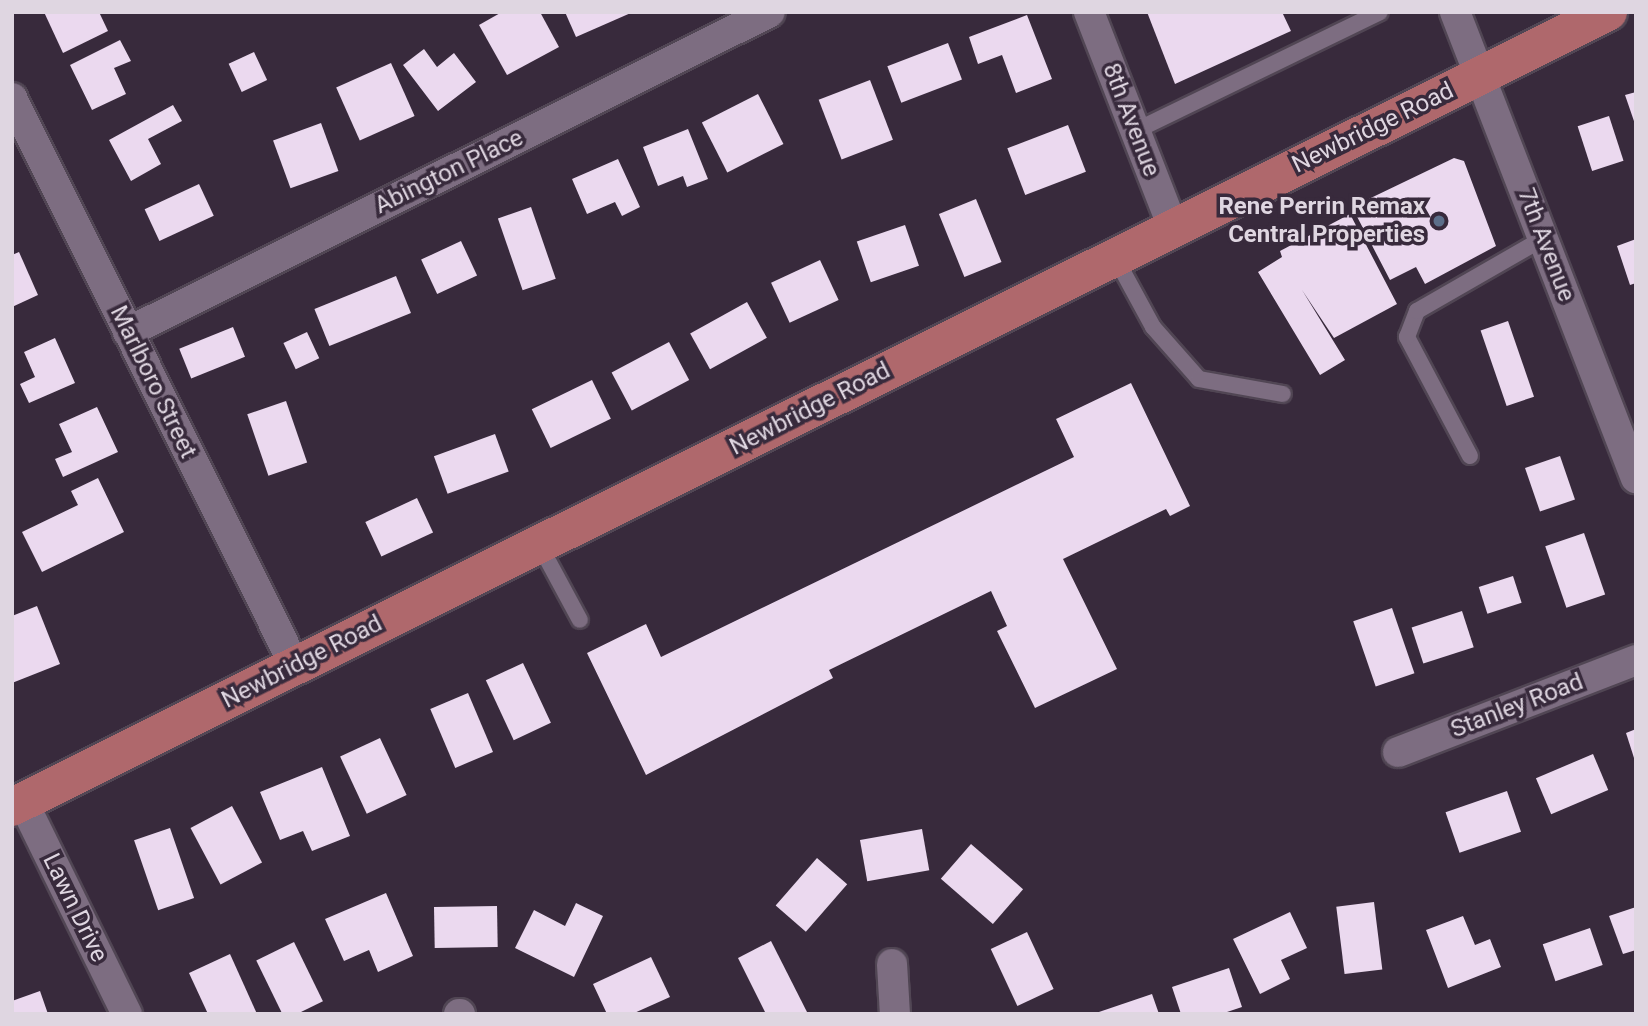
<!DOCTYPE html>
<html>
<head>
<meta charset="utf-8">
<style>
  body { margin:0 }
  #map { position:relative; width:1648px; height:1026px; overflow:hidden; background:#382a3c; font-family:Roboto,sans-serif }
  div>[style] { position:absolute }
  .building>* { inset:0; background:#ebd9ef; transform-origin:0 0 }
  .roads { filter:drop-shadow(2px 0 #514654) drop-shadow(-2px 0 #514654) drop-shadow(0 2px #514654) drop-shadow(0 -2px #514654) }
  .service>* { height:16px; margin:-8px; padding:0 8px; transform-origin:8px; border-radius:8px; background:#7d6d81 }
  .minor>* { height:30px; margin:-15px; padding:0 15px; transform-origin:15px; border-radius:15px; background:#7d6d81 }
  .primary>* { height:38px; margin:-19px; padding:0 19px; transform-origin:19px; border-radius:19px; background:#af686c }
  .dots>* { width:19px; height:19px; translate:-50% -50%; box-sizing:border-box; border:4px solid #382a3c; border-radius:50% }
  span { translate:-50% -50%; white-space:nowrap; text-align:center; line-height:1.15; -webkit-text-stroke:7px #382a3c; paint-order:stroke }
  .street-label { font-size:24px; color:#dfd6e1 }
  .poi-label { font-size:24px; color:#dfd6e1; font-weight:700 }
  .right { translate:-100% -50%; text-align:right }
  .frame { position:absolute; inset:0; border:14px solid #dfd6e1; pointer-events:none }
</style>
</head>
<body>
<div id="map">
  <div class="building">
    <i style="clip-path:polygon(44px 12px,99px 12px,108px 31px,63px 53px)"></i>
    <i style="clip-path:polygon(502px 12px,540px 12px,559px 47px,507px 75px,479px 25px)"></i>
    <i style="clip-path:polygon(565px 12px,633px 12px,576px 37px)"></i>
    <i style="clip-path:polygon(1147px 12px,1282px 12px,1291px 31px,1175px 84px)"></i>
    <i style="clip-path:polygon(1027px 15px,1052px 79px,1016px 93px,1002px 55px,978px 64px,969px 37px)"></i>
    <i style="clip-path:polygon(120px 40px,131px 61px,114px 68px,126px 94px,92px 110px,70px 65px)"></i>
    <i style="left:948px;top:43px;width:39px;height:65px;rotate:69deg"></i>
    <i style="clip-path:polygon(424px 49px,437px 67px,454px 53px,476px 82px,438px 111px,403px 65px)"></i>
    <i style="left:254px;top:52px;width:31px;height:28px;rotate:65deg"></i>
    <i style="left:391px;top:63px;width:58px;height:60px;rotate:66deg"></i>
    <i style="left:870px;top:80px;width:64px;height:55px;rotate:69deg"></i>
    <i style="clip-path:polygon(1636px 92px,1636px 124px,1635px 124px,1625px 95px)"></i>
    <i style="left:758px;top:94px;width:56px;height:63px;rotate:63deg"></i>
    <i style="clip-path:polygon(173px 105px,182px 121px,148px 139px,161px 164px,131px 181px,109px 140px)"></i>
    <i style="left:1609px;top:116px;width:47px;height:33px;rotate:72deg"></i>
    <i style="left:321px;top:123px;width:51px;height:51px;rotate:70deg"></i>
    <i style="left:1068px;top:125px;width:50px;height:65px;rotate:69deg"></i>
    <i style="clip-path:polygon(688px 129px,708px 179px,687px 187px,683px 176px,658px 186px,643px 147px)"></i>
    <i style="clip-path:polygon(1454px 158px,1464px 161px,1496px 246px,1425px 284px,1416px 267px,1390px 280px,1352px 207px)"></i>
    <i style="clip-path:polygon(618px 159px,640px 207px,622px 216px,615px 202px,587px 214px,572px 179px)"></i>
    <i style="left:199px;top:184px;width:35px;height:60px;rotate:65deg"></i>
    <i style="left:976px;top:199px;width:68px;height:40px;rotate:68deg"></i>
    <i style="left:531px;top:207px;width:76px;height:35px;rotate:71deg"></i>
    <i style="clip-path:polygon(1350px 214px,1397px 304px,1334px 338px,1302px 290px,1345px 360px,1320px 375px,1258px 272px,1282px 257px,1280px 251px)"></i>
    <i style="left:905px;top:225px;width:43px;height:51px;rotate:71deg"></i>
    <i style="clip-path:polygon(1636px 239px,1636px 283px,1630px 285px,1617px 246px)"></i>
    <i style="left:461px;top:241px;width:38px;height:44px;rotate:65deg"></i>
    <i style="clip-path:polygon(19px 252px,38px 295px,12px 307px,12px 255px)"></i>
    <i style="left:820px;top:260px;width:44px;height:54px;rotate:65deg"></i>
    <i style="left:396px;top:276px;width:40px;height:88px;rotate:68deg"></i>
    <i style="left:747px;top:302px;width:41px;height:65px;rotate:61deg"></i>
    <i style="left:1508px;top:321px;width:80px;height:29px;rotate:71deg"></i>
    <i style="left:233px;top:327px;width:32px;height:58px;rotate:68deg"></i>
    <i style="left:307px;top:332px;width:29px;height:26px;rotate:65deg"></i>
    <i style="clip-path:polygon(55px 338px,75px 383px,29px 403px,20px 384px,35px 377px,24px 352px)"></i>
    <i style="left:669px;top:342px;width:43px;height:65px;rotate:62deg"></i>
    <i style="left:592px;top:380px;width:43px;height:67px;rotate:64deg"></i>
    <i style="clip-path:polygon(1131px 383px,1190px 506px,1170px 516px,1166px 509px,1063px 559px,1117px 669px,1035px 708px,997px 631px,1007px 626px,991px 591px,829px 670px,833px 678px,646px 775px,587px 653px,646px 624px,661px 657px,1074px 457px,1056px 419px)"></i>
    <i style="left:286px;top:401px;width:65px;height:41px;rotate:71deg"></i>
    <i style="clip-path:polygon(97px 407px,118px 452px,63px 477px,55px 459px,72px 452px,59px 424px)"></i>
    <i style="left:495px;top:434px;width:40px;height:65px;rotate:70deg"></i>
    <i style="left:1560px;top:456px;width:46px;height:37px;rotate:71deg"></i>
    <i style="clip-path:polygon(98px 478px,124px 532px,42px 572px,22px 532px,78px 505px,71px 491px)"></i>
    <i style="left:417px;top:498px;width:38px;height:57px;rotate:65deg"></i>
    <i style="left:1584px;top:533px;width:65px;height:41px;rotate:71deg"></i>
    <i style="left:1513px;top:576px;width:28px;height:36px;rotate:72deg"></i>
    <i style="clip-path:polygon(37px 606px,60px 664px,12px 683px,12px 616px)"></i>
    <i style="left:1392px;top:608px;width:69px;height:41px;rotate:71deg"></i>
    <i style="left:1462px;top:611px;width:38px;height:53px;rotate:72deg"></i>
    <i style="left:523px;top:663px;width:66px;height:41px;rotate:65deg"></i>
    <i style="left:468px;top:693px;width:64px;height:41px;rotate:67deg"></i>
    <i style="clip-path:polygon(1636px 729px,1636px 761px,1635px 761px,1626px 733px)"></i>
    <i style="left:380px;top:738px;width:63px;height:44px;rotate:65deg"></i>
    <i style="left:1593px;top:754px;width:39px;height:62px;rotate:67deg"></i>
    <i style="clip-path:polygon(322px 767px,350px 836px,312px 851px,303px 831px,280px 840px,260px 792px)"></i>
    <i style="left:1507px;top:791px;width:43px;height:65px;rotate:71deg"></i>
    <i style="left:232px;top:806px;width:64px;height:47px;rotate:62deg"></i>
    <i style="left:170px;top:828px;width:74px;height:38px;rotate:71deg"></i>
    <i style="left:922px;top:829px;width:42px;height:63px;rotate:80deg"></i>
    <i style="left:971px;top:844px;width:69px;height:46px;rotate:41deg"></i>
    <i style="left:817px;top:858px;width:40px;height:63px;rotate:41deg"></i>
    <i style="clip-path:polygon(386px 893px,413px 956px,378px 972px,369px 950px,344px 961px,325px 919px)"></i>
    <i style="left:1374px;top:902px;width:68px;height:38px;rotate:83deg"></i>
    <i style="clip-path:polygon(576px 903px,603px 916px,574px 977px,515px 948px,534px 910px,565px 926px)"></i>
    <i style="left:497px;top:906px;width:41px;height:63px;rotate:89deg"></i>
    <i style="clip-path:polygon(1636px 907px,1636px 950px,1623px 954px,1609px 916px)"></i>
    <i style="clip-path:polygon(1290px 912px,1307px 948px,1281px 960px,1290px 979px,1260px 994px,1233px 939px)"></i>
    <i style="clip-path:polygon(1463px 916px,1475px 945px,1490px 939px,1501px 967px,1448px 988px,1426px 930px)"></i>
    <i style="left:1590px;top:928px;width:39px;height:50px;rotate:71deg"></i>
    <i style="left:1027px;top:932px;width:63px;height:40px;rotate:65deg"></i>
    <i style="clip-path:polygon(771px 941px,808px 1014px,766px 1014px,738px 958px)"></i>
    <i style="left:294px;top:942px;width:66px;height:42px;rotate:64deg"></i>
    <i style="clip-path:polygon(230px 954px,257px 1014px,208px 1014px,189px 973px)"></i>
    <i style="clip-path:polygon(651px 957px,670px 997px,632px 1014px,607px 1014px,593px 984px)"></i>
    <i style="clip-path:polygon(1229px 968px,1242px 1007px,1221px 1014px,1181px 1014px,1172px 987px)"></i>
    <i style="clip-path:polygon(40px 991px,48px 1014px,12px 1014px,12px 1001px)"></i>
    <i style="clip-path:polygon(1152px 994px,1159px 1014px,1096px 1014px,1096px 1013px)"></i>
  </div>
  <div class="roads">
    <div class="service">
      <i style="left:1135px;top:131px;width:272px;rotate:-25.9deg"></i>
      <i style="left:1115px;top:257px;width:80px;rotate:61.5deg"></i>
      <i style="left:1153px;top:327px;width:69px;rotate:48.5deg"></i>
      <i style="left:1199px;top:379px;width:85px;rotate:10.1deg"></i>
      <i style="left:1470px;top:456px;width:135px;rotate:-117.9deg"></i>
      <i style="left:1407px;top:337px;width:28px;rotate:-69deg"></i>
      <i style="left:1417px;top:311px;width:146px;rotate:-29.9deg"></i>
      <i style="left:539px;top:544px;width:86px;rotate:61.7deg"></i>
    </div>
    <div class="minor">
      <i style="left:1089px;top:12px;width:231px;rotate:68.7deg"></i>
      <i style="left:1455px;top:12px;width:500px;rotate:68.8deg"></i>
      <i style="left:12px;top:98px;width:635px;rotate:63.52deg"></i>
      <i style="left:128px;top:332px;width:717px;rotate:-26.49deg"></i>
      <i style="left:1398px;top:752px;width:255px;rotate:-21.1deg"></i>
      <i style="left:23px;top:802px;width:236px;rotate:63.9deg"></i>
      <i style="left:892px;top:964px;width:50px;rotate:86.6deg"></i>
      <i style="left:459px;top:1014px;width:1px"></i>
    </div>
    <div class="primary">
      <i style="left:12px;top:807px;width:1783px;rotate:-26.48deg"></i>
    </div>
  </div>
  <div class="dots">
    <i style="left:1439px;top:221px;background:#5c6f8a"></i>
  </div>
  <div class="street-label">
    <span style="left:1131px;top:120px;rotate:69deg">8th Avenue</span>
    <span style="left:1373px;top:128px;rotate:-26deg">Newbridge Road</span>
    <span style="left:449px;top:172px;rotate:-26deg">Abington Place</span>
    <span style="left:1546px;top:245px;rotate:69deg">7th Avenue</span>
    <span style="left:153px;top:382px;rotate:64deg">Marlboro Street</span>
    <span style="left:810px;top:409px;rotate:-27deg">Newbridge Road</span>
    <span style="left:302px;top:662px;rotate:-27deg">Newbridge Road</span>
    <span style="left:1517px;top:706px;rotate:-21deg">Stanley Road</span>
    <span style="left:75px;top:908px;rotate:64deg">Lawn Drive</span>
  </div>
  <div class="poi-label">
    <span class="right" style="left:1425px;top:221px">Rene Perrin Remax<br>Central Properties</span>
  </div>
  <div class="frame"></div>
</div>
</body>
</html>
